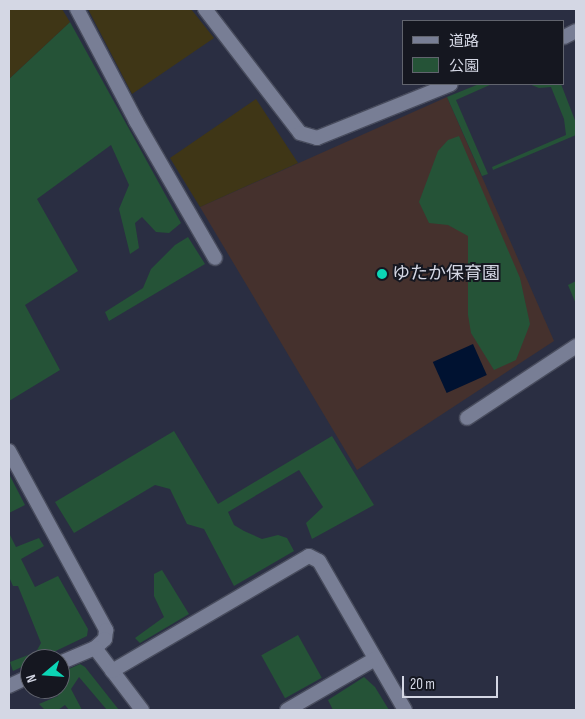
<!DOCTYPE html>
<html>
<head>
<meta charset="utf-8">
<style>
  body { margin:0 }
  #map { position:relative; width:585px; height:719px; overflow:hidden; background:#2a2e42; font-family:"Sofia Sans Condensed","Noto Sans JP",sans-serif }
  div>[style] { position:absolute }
  .education>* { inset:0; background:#45312d }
  .green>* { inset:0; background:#255337; transform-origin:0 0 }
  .sand>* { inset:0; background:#3f3616 }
  .water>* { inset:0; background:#001231; transform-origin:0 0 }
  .roads { filter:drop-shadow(1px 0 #484c5d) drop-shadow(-1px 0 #484c5d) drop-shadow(0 1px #484c5d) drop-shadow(0 -1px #484c5d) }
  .service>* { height:14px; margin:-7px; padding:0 7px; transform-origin:7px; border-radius:7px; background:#787e95 }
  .minor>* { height:14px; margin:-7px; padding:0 7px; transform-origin:7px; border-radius:7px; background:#787e95 }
  .dots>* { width:14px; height:14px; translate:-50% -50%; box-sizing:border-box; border:2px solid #151720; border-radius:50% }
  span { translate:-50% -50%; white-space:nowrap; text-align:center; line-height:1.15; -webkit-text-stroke:4px #151720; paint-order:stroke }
  .poi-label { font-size:18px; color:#d4d7e4 }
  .left { translate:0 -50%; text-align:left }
  .frame { position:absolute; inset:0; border:10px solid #d4d7e4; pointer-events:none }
  .legend { position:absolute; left:402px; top:20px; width:162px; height:65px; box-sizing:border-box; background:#151720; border:1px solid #61646e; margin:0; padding:6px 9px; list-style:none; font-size:15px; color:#d4d7e4 }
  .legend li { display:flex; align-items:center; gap:10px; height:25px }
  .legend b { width:25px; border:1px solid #61646e }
  .north { position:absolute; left:20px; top:649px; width:50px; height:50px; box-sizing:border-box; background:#151720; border:1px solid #61646e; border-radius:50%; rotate:252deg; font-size:14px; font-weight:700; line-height:20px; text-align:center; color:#d4d7e4 }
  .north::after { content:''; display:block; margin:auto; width:18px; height:22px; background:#0cd5b5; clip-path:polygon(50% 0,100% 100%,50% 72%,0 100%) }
  .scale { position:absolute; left:402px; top:676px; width:96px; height:22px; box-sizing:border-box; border:2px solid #d4d7e4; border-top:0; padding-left:6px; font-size:15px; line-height:18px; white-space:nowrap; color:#d4d7e4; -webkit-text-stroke:4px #151720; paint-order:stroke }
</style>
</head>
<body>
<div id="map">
  <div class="education">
    <i style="clip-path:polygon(447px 97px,554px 341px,357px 470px,200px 207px)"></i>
  </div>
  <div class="green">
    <i style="clip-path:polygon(70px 22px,181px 223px,169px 233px,156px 232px,142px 217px,135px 223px,139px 248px,130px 254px,119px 209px,129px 185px,111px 145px,37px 199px,78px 271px,25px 305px,60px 370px,9px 401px,9px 79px)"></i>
    <i style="clip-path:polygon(479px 84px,492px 84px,456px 100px,488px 174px,482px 176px,447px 97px)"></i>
    <i style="clip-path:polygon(529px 84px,561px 84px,576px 123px,576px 135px,493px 170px,492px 167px,566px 135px,564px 119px,551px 87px,539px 88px)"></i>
    <i style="clip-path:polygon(459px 136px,520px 278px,530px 324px,516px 360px,494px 370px,471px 333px,468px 315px,468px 236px,448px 225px,429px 223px,419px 202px,438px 151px,448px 140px)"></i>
    <i style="clip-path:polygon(188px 237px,205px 264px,109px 321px,105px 312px,143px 288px,151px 269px,175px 245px)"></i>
    <i style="clip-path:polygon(576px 281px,576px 304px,568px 285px)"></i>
    <i style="clip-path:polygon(174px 431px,218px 504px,332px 436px,374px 505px,312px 539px,306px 523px,323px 507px,299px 470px,228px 512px,234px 525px,244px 531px,262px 539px,278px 535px,287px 538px,294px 551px,234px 586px,204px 529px,187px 524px,170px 489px,155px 485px,74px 533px,55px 502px)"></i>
    <i style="clip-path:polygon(9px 474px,25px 505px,9px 513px)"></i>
    <i style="clip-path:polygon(9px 533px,16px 547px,39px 538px,44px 546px,21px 559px,35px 587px,58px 576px,88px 629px,87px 636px,39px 659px,30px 659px,30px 663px,13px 671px,10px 662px,36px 652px,41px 643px,18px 586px,13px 586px,9px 577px)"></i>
    <i style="clip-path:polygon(162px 570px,189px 614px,140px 643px,135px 638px,164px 617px,154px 596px,154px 574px)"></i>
    <i style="left:298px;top:635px;width:49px;height:42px;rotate:61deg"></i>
    <i style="clip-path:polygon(80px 664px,85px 667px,119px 710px,107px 710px,79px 677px,71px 689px,82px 710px,69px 710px,65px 705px,58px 710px,45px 710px,39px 704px,58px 696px,55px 689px,60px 689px,60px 673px)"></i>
    <i style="clip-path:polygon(364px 677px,375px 687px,389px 710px,333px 710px,328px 700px)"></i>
  </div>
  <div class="sand">
    <i style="clip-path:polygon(9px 9px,62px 9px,70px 22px,9px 79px)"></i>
    <i style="clip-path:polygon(88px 9px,191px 9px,214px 38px,132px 94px)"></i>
    <i style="clip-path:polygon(256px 99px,298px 163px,200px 207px,170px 158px)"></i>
  </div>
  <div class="water">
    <i style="left:473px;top:344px;width:34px;height:44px;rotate:66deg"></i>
  </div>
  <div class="roads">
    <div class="service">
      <i style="left:77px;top:9px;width:127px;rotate:62.2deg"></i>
      <i style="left:136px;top:121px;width:158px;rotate:60deg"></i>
    </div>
    <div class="minor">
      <i style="left:205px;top:9px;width:156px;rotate:52.5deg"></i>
      <i style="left:300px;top:133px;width:18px;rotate:16deg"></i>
      <i style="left:317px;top:138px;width:144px;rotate:-21.9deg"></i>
      <i style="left:564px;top:37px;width:13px;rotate:-27deg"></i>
      <i style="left:467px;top:418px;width:131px;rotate:-33.4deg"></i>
      <i style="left:9px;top:451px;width:204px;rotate:61.5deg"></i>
      <i style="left:106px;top:630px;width:9px;rotate:96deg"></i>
      <i style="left:105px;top:639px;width:13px;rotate:138deg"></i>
      <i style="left:95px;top:648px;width:38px;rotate:157deg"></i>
      <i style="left:95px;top:648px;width:78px;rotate:52.8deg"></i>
      <i style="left:112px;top:671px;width:228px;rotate:-30.3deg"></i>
      <i style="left:309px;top:556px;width:11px;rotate:27deg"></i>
      <i style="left:319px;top:561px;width:172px;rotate:60deg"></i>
      <i style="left:9px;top:686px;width:23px;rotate:-25deg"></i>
      <i style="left:287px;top:710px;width:102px;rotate:-30.1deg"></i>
    </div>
  </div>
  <div class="dots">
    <i style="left:382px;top:274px;background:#0cd5b5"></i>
  </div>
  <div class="poi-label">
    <span class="left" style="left:392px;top:274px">ゆたか保育園</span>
  </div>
  <div class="frame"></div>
  <ul class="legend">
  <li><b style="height:6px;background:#787e95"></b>道路</li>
  <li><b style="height:14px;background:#255337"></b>公園</li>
  </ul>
  <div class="north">N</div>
  <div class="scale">20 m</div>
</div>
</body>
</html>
